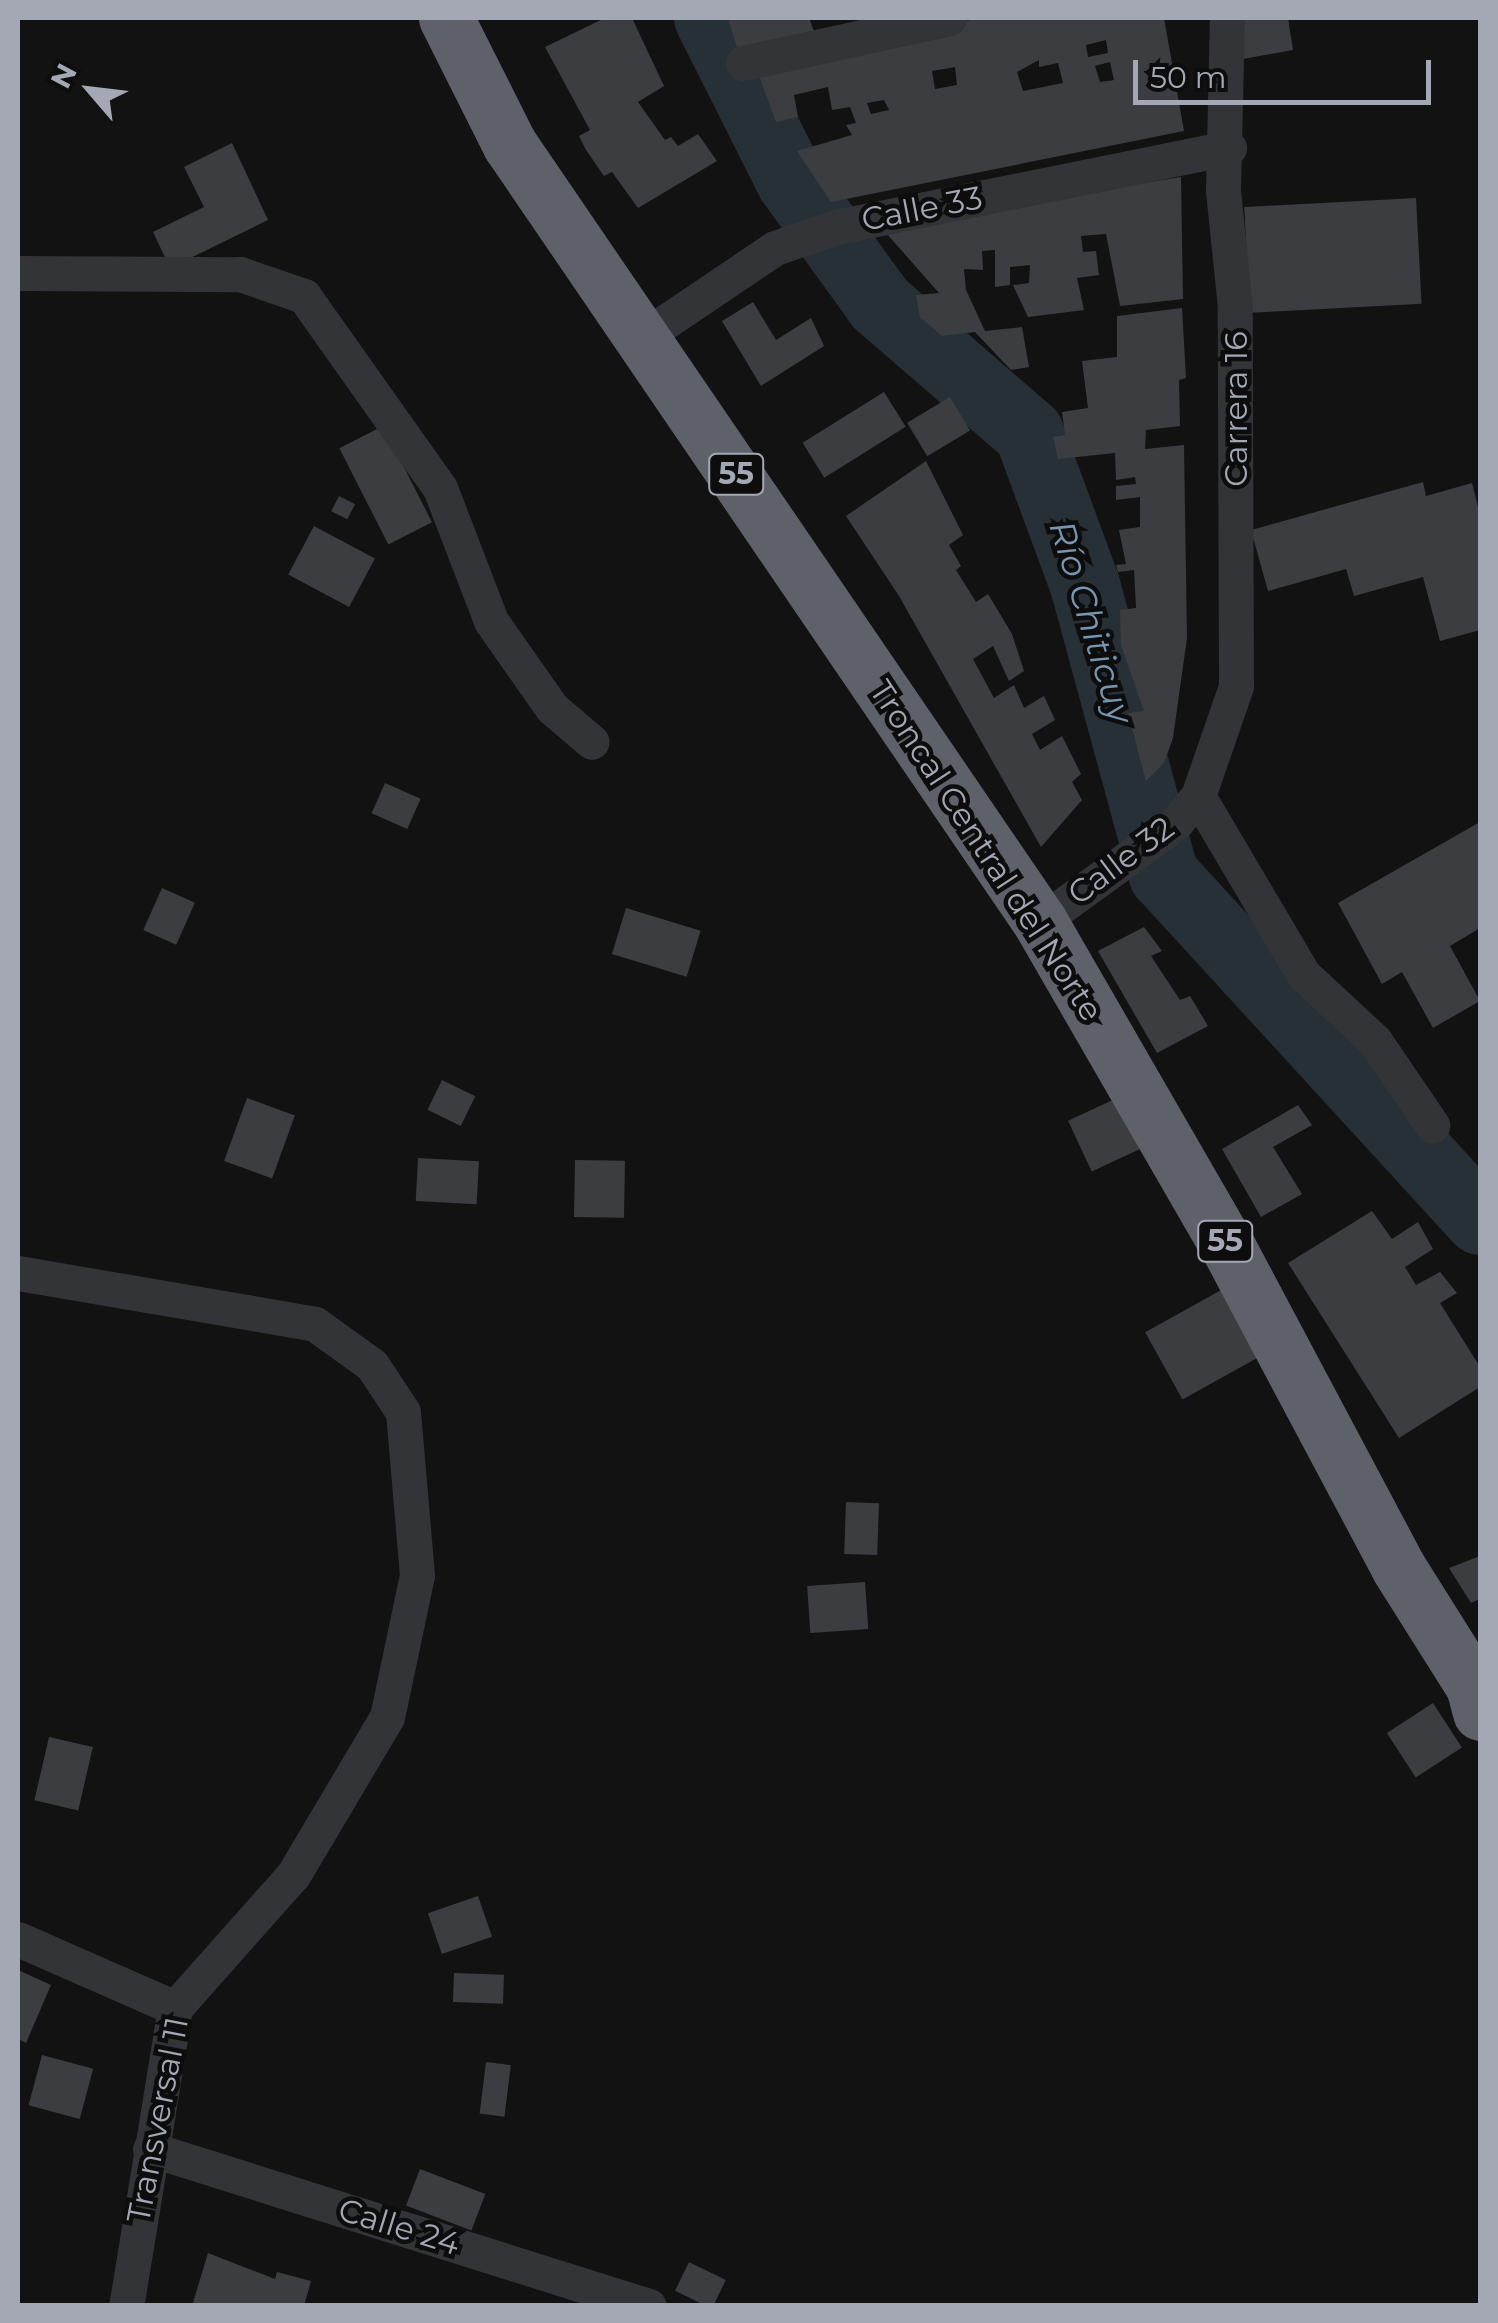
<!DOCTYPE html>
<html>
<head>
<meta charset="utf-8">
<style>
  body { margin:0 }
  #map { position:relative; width:1498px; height:2323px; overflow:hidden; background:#121213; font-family:Montserrat,sans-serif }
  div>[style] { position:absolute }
  .river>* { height:70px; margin:-35px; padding:0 35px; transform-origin:35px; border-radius:35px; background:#283037 }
  .building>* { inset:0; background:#3c3d40; transform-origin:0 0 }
  .street>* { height:35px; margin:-17.5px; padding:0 17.5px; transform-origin:17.5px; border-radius:17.5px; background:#333438 }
  .highway>* { height:55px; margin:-27.5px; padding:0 27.5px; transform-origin:27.5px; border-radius:27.5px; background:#5f616a }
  span { translate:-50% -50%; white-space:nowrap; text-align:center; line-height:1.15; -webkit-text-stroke:9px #0d0d0e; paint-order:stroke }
  .shield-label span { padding:2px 8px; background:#0d0d0e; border:2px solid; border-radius:8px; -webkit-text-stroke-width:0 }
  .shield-label { font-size:30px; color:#a3a8b4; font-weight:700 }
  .street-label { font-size:32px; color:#a3a8b4 }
  .water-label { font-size:35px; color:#7896b1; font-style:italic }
  .frame { position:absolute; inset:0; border:20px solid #a3a8b4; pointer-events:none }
  .north { position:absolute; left:40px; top:40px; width:100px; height:100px; -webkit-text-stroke:8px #0d0d0e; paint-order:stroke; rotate:298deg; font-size:28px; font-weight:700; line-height:40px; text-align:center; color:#a3a8b4 }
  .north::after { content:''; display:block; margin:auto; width:35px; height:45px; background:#a3a8b4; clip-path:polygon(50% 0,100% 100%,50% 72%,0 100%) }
  .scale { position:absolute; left:1133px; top:60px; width:298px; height:45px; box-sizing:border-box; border:5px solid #a3a8b4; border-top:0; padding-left:12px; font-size:30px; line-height:35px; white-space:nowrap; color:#a3a8b4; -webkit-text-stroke:8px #0d0d0e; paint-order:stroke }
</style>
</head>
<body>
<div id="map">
  <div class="river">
    <i style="left:709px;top:18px;width:182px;rotate:63.3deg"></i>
    <i style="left:791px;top:181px;width:152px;rotate:54.1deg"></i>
    <i style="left:880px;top:304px;width:197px;rotate:40.9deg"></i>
    <i style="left:1029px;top:433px;width:162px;rotate:69.8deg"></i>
    <i style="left:1085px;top:585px;width:301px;rotate:74.8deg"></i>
    <i style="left:1164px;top:875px;width:468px;rotate:47.5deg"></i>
  </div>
  <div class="building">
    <i style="clip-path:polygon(605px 18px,632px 18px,664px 86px,638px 102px,665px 140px,671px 137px,678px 146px,698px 134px,717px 161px,638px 208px,612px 172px,604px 176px,586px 150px,579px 136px,590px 130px,545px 47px)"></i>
    <i style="clip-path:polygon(728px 18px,809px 18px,815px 34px,738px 51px)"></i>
    <i style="clip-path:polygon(evenodd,980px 18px,1164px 18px,1184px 131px,831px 202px,797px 151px,852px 135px,846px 125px,856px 123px,850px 107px,832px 110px,828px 87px,794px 95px,798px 117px,776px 122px,755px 65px,980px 18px,1106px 40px,1108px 53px,1088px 57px,1086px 45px,1106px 40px,980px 18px,1039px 60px,1039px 67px,1058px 63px,1063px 83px,1023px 91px,1017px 72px,1039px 60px,980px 18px,1110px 62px,1114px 80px,1100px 82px,1095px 66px,1110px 62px,980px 18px,955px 67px,957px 85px,935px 89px,932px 71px,955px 67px,980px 18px,884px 100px,889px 110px,871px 114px,867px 103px,884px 100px)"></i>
    <i style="clip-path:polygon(1237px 18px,1288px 18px,1293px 50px,1243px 59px)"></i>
    <i style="clip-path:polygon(232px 143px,268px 220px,170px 268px,153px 232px,204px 207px,184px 167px)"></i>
    <i style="clip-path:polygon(1181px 177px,1183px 299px,1120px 306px,1106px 234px,1081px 236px,1083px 252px,1096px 251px,1099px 275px,1077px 278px,1084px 310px,1028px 317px,1013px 285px,1029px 283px,1030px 265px,1010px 267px,1010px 285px,995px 287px,995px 250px,982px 251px,983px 270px,964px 269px,966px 290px,985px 331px,1022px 327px,1029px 367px,1011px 370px,975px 332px,942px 336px,920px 317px,916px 295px,939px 293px,879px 225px)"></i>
    <i style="left:1416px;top:198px;width:106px;height:172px;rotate:87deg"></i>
    <i style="clip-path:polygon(753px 302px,776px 340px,811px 318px,824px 346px,761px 386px,722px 321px)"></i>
    <i style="clip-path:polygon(1182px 308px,1186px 378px,1179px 380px,1180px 426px,1146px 430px,1145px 449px,1184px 445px,1187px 638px,1173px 738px,1164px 763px,1146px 781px,1128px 713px,1144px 711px,1121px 645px,1120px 610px,1136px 608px,1134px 570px,1118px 572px,1116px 565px,1126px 564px,1119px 530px,1140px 527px,1140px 497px,1116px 500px,1116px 486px,1136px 484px,1135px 477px,1116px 480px,1115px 453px,1058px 459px,1053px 437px,1065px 435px,1062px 412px,1088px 408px,1082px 361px,1117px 357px,1117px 316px)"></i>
    <i style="left:884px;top:392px;width:41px;height:96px;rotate:58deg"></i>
    <i style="left:950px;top:397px;width:39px;height:50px;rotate:59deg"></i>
    <i style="left:383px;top:426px;width:108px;height:49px;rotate:63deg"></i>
    <i style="clip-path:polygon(926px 461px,963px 535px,949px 545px,961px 566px,956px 570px,976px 602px,988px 594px,1012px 634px,1024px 671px,1009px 681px,993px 646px,973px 659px,994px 698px,1014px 685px,1024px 708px,1044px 696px,1055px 720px,1032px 734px,1040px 750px,1062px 736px,1081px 774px,1072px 782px,1082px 800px,1041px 847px,899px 596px,846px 516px)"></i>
    <i style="clip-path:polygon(1423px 482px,1426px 496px,1472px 483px,1480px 515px,1480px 630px,1440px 641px,1423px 577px,1354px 596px,1346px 569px,1268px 591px,1251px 530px)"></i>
    <i style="left:339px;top:496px;width:18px;height:17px;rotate:27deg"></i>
    <i style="left:314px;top:526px;width:69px;height:55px;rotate:28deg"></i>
    <i style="left:385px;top:783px;width:39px;height:33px;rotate:24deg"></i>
    <i style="clip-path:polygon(1480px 822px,1480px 928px,1450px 946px,1480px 1001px,1433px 1028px,1402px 972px,1382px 984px,1338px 903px)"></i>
    <i style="left:162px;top:888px;width:36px;height:46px;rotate:24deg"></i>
    <i style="left:626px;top:908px;width:78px;height:48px;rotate:17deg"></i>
    <i style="clip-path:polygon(1144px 927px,1162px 951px,1151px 956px,1180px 1000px,1190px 996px,1208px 1026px,1157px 1053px,1098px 951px)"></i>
    <i style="left:442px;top:1080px;width:37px;height:33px;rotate:26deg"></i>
    <i style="left:247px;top:1098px;width:51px;height:67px;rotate:20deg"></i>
    <i style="left:1117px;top:1098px;width:56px;height:54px;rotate:65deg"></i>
    <i style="clip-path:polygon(1298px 1105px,1312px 1125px,1273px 1147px,1302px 1194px,1261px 1217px,1222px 1149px)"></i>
    <i style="left:418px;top:1158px;width:61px;height:43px;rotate:3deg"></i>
    <i style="left:575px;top:1160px;width:50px;height:57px;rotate:1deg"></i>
    <i style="clip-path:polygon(1372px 1211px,1392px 1239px,1418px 1222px,1433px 1249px,1405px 1267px,1416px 1285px,1440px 1272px,1457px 1293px,1440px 1303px,1480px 1367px,1480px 1387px,1399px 1438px,1288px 1263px)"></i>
    <i style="left:1223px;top:1289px;width:77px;height:89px;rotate:61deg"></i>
    <i style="left:846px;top:1502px;width:33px;height:52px;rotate:2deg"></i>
    <i style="clip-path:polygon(1480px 1556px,1480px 1599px,1471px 1603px,1449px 1568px)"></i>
    <i style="left:865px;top:1582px;width:47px;height:58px;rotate:86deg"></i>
    <i style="left:1433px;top:1703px;width:53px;height:55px;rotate:57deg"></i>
    <i style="left:49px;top:1737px;width:45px;height:65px;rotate:13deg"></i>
    <i style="left:478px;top:1896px;width:43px;height:53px;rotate:71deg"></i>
    <i style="clip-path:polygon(18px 1970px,51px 1985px,26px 2043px,18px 2039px)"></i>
    <i style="left:454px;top:1973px;width:50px;height:29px;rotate:2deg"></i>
    <i style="left:42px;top:2055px;width:53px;height:52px;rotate:15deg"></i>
    <i style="left:486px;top:2062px;width:25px;height:52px;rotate:7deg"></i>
    <i style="left:420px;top:2169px;width:70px;height:39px;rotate:21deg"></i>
    <i style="clip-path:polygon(208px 2253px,275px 2279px,277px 2272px,311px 2281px,304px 2306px,192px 2306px)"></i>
    <i style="left:689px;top:2262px;width:41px;height:32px;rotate:26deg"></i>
  </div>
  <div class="street">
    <i style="left:743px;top:63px;width:211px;rotate:-12.3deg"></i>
    <i style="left:18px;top:273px;width:222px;rotate:0.3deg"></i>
    <i style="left:240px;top:274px;width:68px;rotate:19deg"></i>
    <i style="left:304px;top:296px;width:235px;rotate:54.7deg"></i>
    <i style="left:440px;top:488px;width:142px;rotate:69deg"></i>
    <i style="left:491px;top:621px;width:106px;rotate:55deg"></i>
    <i style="left:552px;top:708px;width:52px;rotate:40.4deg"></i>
    <i style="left:643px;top:337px;width:159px;rotate:-34deg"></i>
    <i style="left:775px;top:248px;width:65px;rotate:-19deg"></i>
    <i style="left:836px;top:227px;width:401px;rotate:-11.4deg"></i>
    <i style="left:1198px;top:796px;width:208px;rotate:59.4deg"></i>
    <i style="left:1304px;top:975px;width:97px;rotate:42.9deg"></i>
    <i style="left:1375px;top:1041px;width:102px;rotate:55.8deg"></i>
    <i style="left:1040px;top:922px;width:167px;rotate:-36deg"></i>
    <i style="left:1175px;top:824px;width:36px;rotate:-51deg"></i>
    <i style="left:1198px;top:796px;width:116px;rotate:-70.9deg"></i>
    <i style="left:1236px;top:686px;width:379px;rotate:-90.2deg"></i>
    <i style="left:1235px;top:307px;width:118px;rotate:-95.9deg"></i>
    <i style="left:1223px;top:190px;width:172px;rotate:-88.7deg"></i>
    <i style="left:18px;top:1273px;width:301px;rotate:9.7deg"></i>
    <i style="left:315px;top:1324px;width:70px;rotate:35.7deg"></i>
    <i style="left:372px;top:1365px;width:56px;rotate:56.6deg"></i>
    <i style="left:403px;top:1412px;width:164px;rotate:85.1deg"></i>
    <i style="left:417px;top:1575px;width:145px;rotate:101.9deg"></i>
    <i style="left:387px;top:1717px;width:184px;rotate:120.7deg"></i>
    <i style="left:293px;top:1875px;width:178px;rotate:131.6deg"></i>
    <i style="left:175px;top:2008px;width:302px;rotate:99.3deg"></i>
    <i style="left:18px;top:1939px;width:171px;rotate:23.7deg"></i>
    <i style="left:150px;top:2149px;width:523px;rotate:17.47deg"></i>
  </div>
  <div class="highway">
    <i style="left:446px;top:18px;width:142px;rotate:63.3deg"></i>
    <i style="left:510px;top:145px;width:941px;rotate:55.7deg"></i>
    <i style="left:1040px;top:922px;width:375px;rotate:60deg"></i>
    <i style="left:1228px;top:1247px;width:362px;rotate:62deg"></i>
    <i style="left:1398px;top:1567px;width:141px;rotate:57.8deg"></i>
    <i style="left:1473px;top:1686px;width:28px;rotate:75deg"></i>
  </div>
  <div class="shield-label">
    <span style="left:736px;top:474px">55</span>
    <span style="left:1225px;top:1241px">55</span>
  </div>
  <div class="street-label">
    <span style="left:922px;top:209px;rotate:-11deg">Calle 33</span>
    <span style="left:1236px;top:409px;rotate:-90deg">Carrera 16</span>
    <span style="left:986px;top:851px;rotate:57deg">Troncal Central del Norte</span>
    <span style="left:1121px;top:861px;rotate:-37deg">Calle 32</span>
    <span style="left:158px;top:2120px;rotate:-79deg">Transversal 11</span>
    <span style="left:399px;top:2227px;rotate:17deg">Calle 24</span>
  </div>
  <div class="water-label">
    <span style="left:1091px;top:622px;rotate:73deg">Río Chiticuy</span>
  </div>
  <div class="frame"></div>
  <div class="north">N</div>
  <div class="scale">50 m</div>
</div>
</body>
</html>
